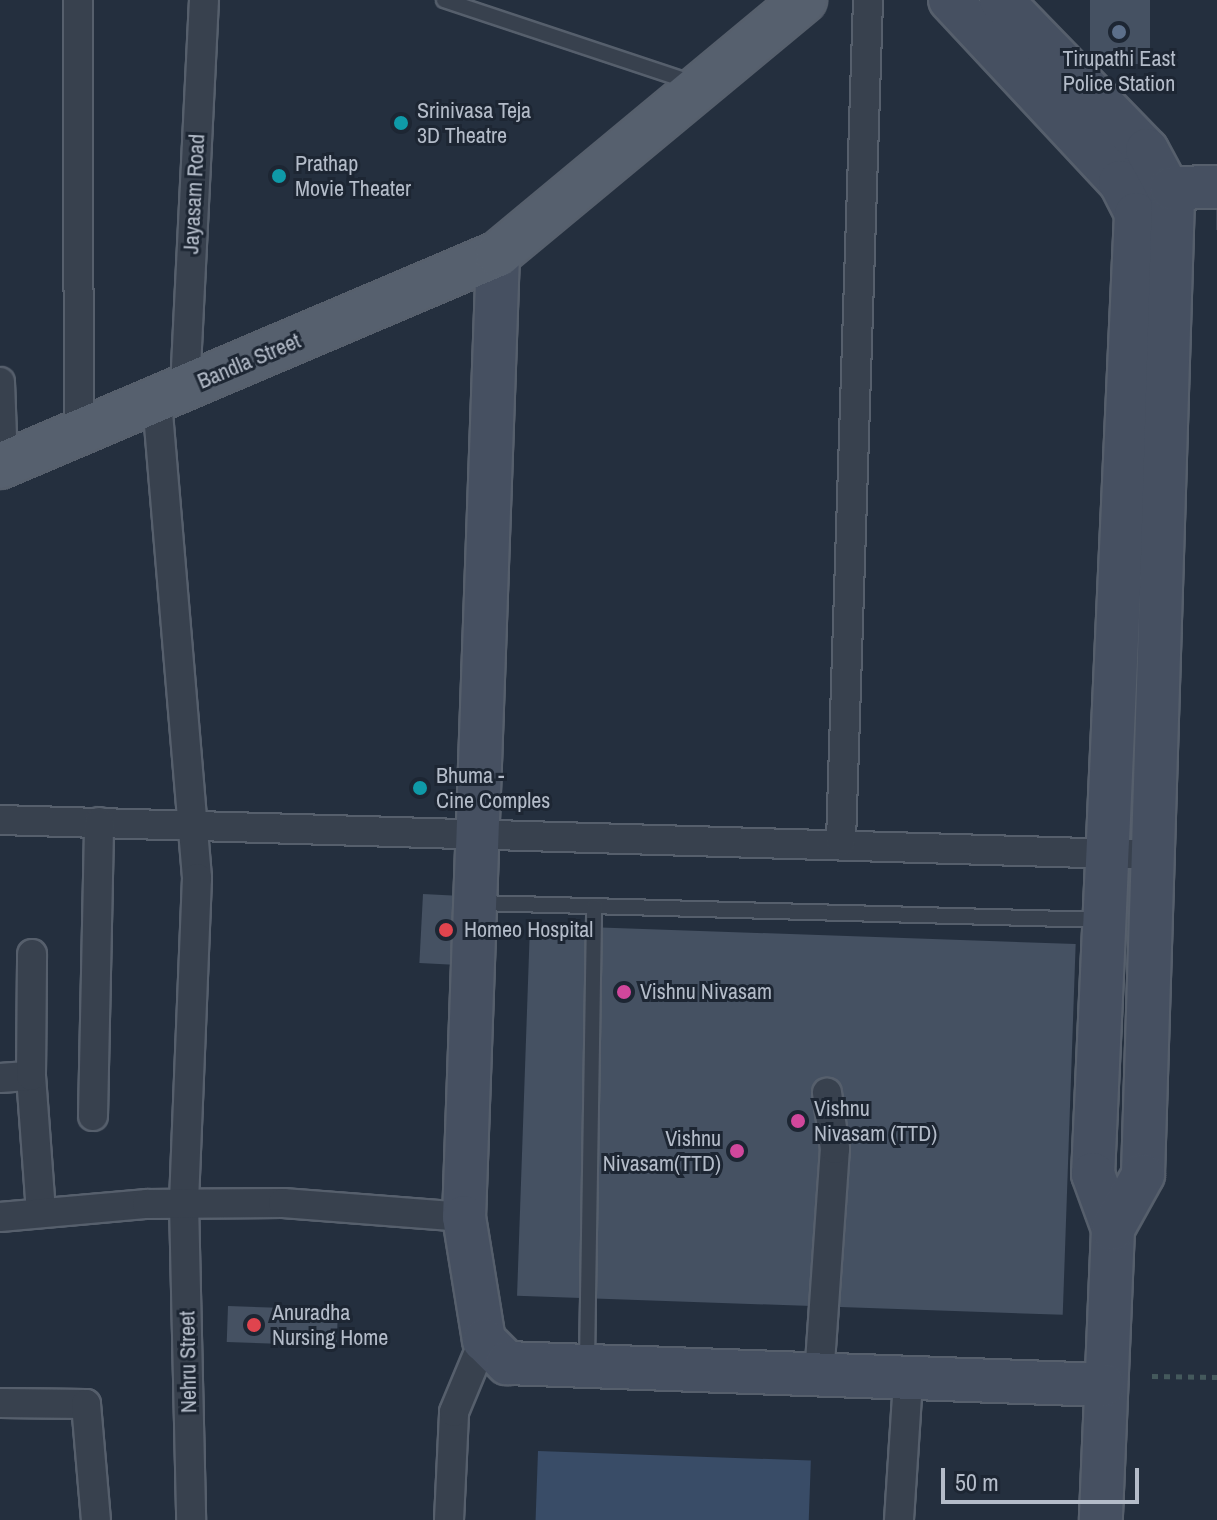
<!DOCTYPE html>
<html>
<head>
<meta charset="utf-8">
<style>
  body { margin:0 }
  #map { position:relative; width:1217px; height:1520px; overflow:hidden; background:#242f3e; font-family:"Archivo Narrow",sans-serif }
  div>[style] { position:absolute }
  .water>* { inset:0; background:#394c67; transform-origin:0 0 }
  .building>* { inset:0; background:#455162; transform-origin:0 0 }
  .secondary-tunnel>* { height:42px; margin-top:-21px; transform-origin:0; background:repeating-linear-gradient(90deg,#3a4453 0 42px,transparent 0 63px) }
  .path>* { height:5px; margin-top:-2.5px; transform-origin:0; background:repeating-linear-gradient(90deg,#44595c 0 6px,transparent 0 12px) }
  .roads { filter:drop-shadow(2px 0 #565f6c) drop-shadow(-2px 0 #565f6c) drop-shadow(0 2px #565f6c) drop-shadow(0 -2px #565f6c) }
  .lane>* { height:14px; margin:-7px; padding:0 7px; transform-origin:7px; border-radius:7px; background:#38414e }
  .street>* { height:28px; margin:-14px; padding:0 14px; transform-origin:14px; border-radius:14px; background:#38414e }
  .secondary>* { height:42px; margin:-21px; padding:0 21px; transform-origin:21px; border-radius:21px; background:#465061 }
  .primary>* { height:44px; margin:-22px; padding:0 22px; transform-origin:22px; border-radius:22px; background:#56606e }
  .dots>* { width:22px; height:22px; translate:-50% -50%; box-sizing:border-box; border:4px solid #1d2633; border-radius:50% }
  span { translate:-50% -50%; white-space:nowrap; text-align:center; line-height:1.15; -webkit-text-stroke:6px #1d2633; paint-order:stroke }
  .poi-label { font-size:22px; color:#b4bcc9 }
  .left { translate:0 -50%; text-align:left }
  .right { translate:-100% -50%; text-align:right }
  .street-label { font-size:22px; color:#b4bcc9 }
  .scale { position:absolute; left:941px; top:1468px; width:198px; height:36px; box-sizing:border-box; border:4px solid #b4bcc9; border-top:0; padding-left:10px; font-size:24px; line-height:28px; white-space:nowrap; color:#b4bcc9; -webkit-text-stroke:6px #1d2633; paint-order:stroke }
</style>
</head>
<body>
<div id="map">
  <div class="water">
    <i style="left:538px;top:1451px;width:273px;height:69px;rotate:2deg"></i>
  </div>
  <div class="building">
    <i style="left:1090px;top:0;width:60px;height:64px"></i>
    <i style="left:423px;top:894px;width:73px;height:69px;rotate:3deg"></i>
    <i style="left:530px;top:925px;width:546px;height:371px;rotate:2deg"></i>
    <i style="left:228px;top:1306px;width:110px;height:36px;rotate:2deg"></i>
  </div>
  <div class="secondary-tunnel">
    <i style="left:1216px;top:209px;width:1px"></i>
  </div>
  <div class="path">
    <i style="left:1152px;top:1376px;width:65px;rotate:0.9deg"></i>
  </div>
  <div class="roads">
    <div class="lane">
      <i style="left:444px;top:0;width:262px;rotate:18.4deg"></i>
      <i style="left:478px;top:903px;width:623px;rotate:1.56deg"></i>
      <i style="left:587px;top:1362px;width:456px;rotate:-89.1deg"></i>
    </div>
    <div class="street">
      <i style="left:78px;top:0;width:434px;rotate:89.9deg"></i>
      <i style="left:0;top:382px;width:83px;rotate:87.9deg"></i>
      <i style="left:185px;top:388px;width:388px;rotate:-87.2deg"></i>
      <i style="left:157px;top:401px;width:479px;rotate:85.2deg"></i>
      <i style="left:197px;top:878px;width:325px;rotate:92.3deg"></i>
      <i style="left:184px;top:1203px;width:317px;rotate:88.7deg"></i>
      <i style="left:0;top:820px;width:1155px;rotate:1.74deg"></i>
      <i style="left:841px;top:841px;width:841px;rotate:-88.16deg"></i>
      <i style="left:31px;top:1076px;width:137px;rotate:85.8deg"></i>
      <i style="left:0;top:1078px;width:31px;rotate:-4deg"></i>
      <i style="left:31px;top:1076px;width:122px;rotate:-89.5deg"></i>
      <i style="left:93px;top:1116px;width:294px;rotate:-88.8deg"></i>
      <i style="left:0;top:1217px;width:148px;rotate:-5.1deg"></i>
      <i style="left:147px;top:1204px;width:136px;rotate:-0.4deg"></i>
      <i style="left:283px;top:1203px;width:182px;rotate:4.4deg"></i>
      <i style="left:819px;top:1377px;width:229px;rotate:-86deg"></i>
      <i style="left:835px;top:1149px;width:57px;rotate:-98.1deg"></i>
      <i style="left:0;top:1403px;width:86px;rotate:0.7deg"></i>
      <i style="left:86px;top:1404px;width:116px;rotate:85.1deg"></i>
      <i style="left:449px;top:1520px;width:108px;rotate:-87.3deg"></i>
      <i style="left:454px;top:1412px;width:78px;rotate:-67.4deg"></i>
      <i style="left:899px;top:1520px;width:139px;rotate:-86.3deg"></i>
    </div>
    <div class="secondary">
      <i style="left:950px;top:0;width:249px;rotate:47deg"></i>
      <i style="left:1120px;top:182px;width:36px;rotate:63deg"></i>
      <i style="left:1136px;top:214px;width:961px;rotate:92.56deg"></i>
      <i style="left:1093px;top:1174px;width:59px;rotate:70deg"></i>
      <i style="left:1113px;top:1229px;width:291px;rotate:92.4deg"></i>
      <i style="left:1001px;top:0;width:209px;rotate:45.8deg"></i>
      <i style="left:1147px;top:150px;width:55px;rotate:61.6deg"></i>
      <i style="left:1173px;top:198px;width:977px;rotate:91.76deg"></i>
      <i style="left:1143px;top:1175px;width:62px;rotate:119.1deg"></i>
      <i style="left:1171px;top:188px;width:46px;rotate:-1.2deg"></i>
      <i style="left:498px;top:254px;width:964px;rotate:92.02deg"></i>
      <i style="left:464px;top:1217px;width:125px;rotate:80.8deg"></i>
      <i style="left:484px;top:1340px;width:33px;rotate:45deg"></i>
      <i style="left:507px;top:1363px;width:597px;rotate:2.11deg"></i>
    </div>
    <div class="primary">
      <i style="left:0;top:466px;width:541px;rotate:-23.06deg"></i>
      <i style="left:498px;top:254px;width:398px;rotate:-39.7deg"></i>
    </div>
  </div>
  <div class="dots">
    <i style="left:1119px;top:32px;background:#5c6f8a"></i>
    <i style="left:401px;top:123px;background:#0f9aa8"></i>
    <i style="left:279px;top:176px;background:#0f9aa8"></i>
    <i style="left:420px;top:788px;background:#0f9aa8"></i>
    <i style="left:446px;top:930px;background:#e0444e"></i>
    <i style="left:624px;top:992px;background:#d1479c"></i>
    <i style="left:798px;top:1121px;background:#d1479c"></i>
    <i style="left:737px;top:1151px;background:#d1479c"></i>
    <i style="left:254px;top:1325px;background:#e0444e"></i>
  </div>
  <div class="poi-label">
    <span style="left:1119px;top:71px">Tirupathi East<br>Police Station</span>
    <span class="left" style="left:417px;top:123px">Srinivasa Teja<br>3D Theatre</span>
    <span class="left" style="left:295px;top:176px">Prathap<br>Movie Theater</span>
    <span class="left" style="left:436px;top:788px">Bhuma -<br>Cine Comples</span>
    <span class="left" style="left:464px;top:930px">Homeo Hospital</span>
    <span class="left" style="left:640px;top:992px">Vishnu Nivasam</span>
    <span class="left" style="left:814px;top:1121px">Vishnu<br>Nivasam (TTD)</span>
    <span class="right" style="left:721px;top:1151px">Vishnu<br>Nivasam(TTD)</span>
    <span class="left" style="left:272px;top:1325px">Anuradha<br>Nursing Home</span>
  </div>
  <div class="street-label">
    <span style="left:194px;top:194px;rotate:-87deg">Jayasam Road</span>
    <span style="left:249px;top:361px;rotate:-23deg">Bandla Street</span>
    <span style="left:188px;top:1362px;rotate:-91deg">Nehru Street</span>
  </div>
  <div class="scale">50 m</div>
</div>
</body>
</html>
